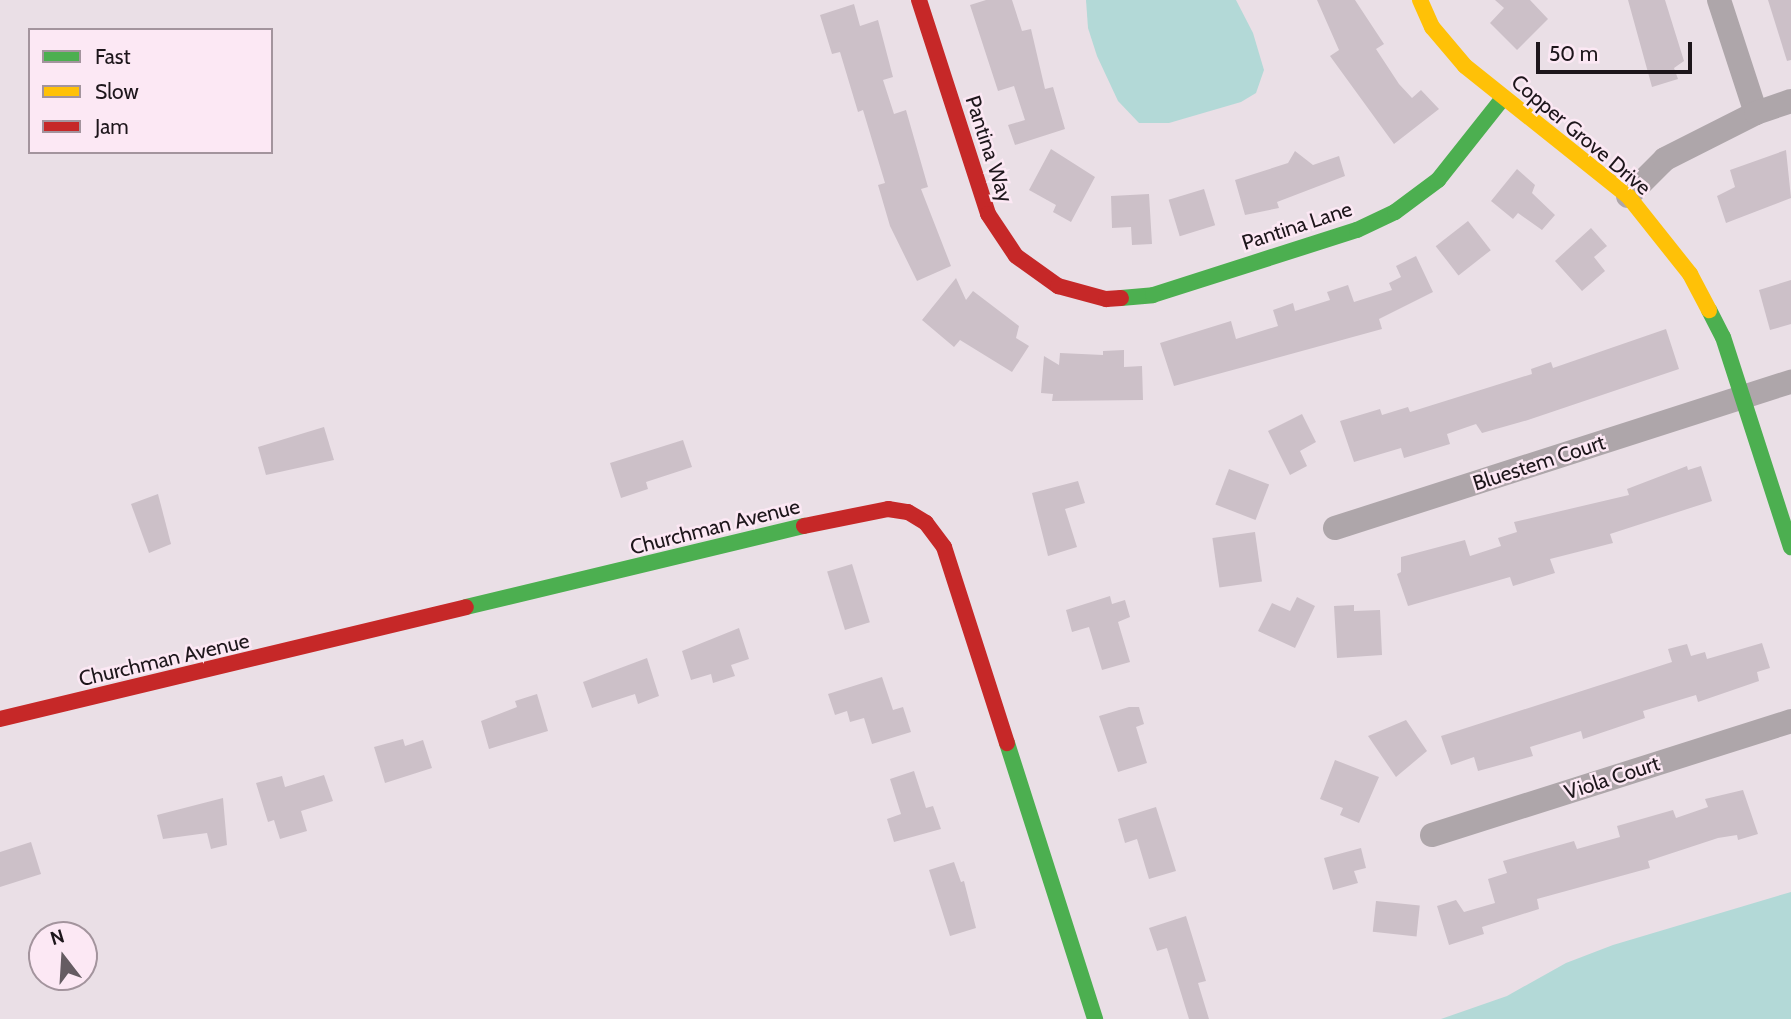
<!DOCTYPE html>
<html>
<head>
<meta charset="utf-8">
<style>
  body { margin:0 }
  #map { position:relative; width:1791px; height:1019px; overflow:hidden; background:#eadfe6; font-family:Cabin,sans-serif }
  div>[style] { position:absolute }
  .water>* { inset:0; background:#b3d9d7 }
  .building>* { inset:0; background:#ccc0c8; transform-origin:0 0 }
  .street>* { height:24px; margin:-12px; padding:0 12px; transform-origin:12px; border-radius:12px; background:#aea6aa }
  .fast>* { height:16px; margin:-8px; padding:0 8px; transform-origin:8px; border-radius:8px; background:#4caf50 }
  .slow>* { height:16px; margin:-8px; padding:0 8px; transform-origin:8px; border-radius:8px; background:#ffc107 }
  .jam>* { height:16px; margin:-8px; padding:0 8px; transform-origin:8px; border-radius:8px; background:#c62828 }
  span { translate:-50% -50%; white-space:nowrap; text-align:center; line-height:1.15; -webkit-text-stroke:5px #fce8f4; paint-order:stroke }
  .street-label { font-size:21px; color:#1d161b }
  .legend { position:absolute; left:28px; top:28px; width:245px; height:126px; box-sizing:border-box; background:#fce8f4; border:2px solid #a3949d; margin:0; padding:9px 12px; list-style:none; font-size:21px; color:#1d161b }
  .legend li { display:flex; align-items:center; gap:14px; height:35px }
  .legend b { width:35px; border:2px solid #a3949d }
  .north { position:absolute; left:28px; top:921px; width:70px; height:70px; box-sizing:border-box; background:#fce8f4; border:2px solid #a3949d; border-radius:50%; rotate:343deg; font-size:19px; font-weight:700; line-height:28px; text-align:center; color:#1d161b }
  .north::after { content:''; display:block; margin:auto; width:24px; height:32px; background:#655c62; clip-path:polygon(50% 0,100% 100%,50% 72%,0 100%) }
  .scale { position:absolute; left:1536px; top:42px; width:156px; height:32px; box-sizing:border-box; border:4px solid #1d161b; border-top:0; padding-left:9px; font-size:21px; line-height:24px; white-space:nowrap; color:#1d161b; -webkit-text-stroke:5px #fce8f4; paint-order:stroke }
</style>
</head>
<body>
<div id="map">
  <div class="water">
    <i style="clip-path:polygon(1086px 0,1236px 0,1253px 33px,1264px 70px,1256px 93px,1241px 102px,1169px 123px,1139px 123px,1118px 101px,1097px 56px,1088px 28px)"></i>
    <i style="clip-path:polygon(1791px 892px,1791px 1019px,1441px 1019px,1507px 996px,1566px 963px,1613px 945px)"></i>
  </div>
  <div class="building">
    <i style="clip-path:polygon(986px 0,1012px 0,1022px 31px,1031px 29px,1045px 89px,1053px 87px,1065px 129px,1015px 145px,1008px 125px,1025px 120px,1014px 86px,998px 91px,970px 5px)"></i>
    <i style="clip-path:polygon(1317px 0,1355px 0,1384px 44px,1376px 49px,1399px 84px,1412px 98px,1421px 90px,1439px 109px,1394px 144px,1330px 56px,1339px 50px)"></i>
    <i style="clip-path:polygon(1495px 0,1530px 0,1548px 19px,1517px 50px,1490px 23px,1504px 8px)"></i>
    <i style="clip-path:polygon(1628px 0,1665px 0,1684px 61px,1674px 68px,1678px 79px,1652px 87px)"></i>
    <i style="clip-path:polygon(1768px 0,1791px 0,1791px 60px,1787px 61px)"></i>
    <i style="clip-path:polygon(854px 4px,860px 26px,878px 20px,893px 77px,883px 80px,894px 114px,906px 110px,928px 187px,921px 189px,951px 266px,917px 281px,890px 226px,878px 185px,885px 183px,863px 110px,858px 112px,840px 52px,832px 54px,820px 15px)"></i>
    <i style="clip-path:polygon(1051px 149px,1095px 177px,1071px 222px,1053px 212px,1056px 205px,1029px 190px)"></i>
    <i style="clip-path:polygon(1786px 150px,1791px 198px,1726px 223px,1717px 196px,1735px 187px,1730px 170px)"></i>
    <i style="clip-path:polygon(1295px 151px,1313px 165px,1339px 156px,1345px 176px,1277px 202px,1279px 208px,1245px 215px,1235px 180px,1288px 163px)"></i>
    <i style="clip-path:polygon(1517px 169px,1535px 185px,1532px 193px,1555px 215px,1542px 230px,1518px 213px,1513px 219px,1491px 201px)"></i>
    <i style="left:1204px;top:189px;width:38px;height:37px;rotate:73deg"></i>
    <i style="clip-path:polygon(1149px 194px,1152px 244px,1132px 245px,1131px 227px,1112px 228px,1111px 196px)"></i>
    <i style="left:1468px;top:221px;width:37px;height:41px;rotate:52deg"></i>
    <i style="clip-path:polygon(1591px 228px,1607px 246px,1594px 257px,1605px 271px,1582px 291px,1555px 261px)"></i>
    <i style="clip-path:polygon(1416px 256px,1433px 292px,1379px 319px,1382px 329px,1174px 386px,1160px 343px,1231px 321px,1236px 339px,1278px 326px,1273px 310px,1293px 303px,1295px 311px,1330px 300px,1327px 292px,1348px 285px,1354px 302px,1392px 290px,1389px 283px,1401px 277px,1396px 266px)"></i>
    <i style="clip-path:polygon(956px 278px,966px 300px,973px 291px,1019px 326px,1016px 338px,1029px 346px,1012px 372px,960px 340px,954px 347px,922px 320px)"></i>
    <i style="clip-path:polygon(1791px 280px,1791px 324px,1770px 330px,1759px 290px)"></i>
    <i style="clip-path:polygon(1666px 329px,1679px 369px,1528px 420px,1482px 433px,1476px 424px,1447px 434px,1450px 444px,1404px 458px,1401px 448px,1354px 462px,1340px 421px,1380px 409px,1382px 415px,1408px 407px,1410px 412px,1532px 374px,1531px 369px,1551px 362px,1553px 368px)"></i>
    <i style="clip-path:polygon(1124px 350px,1124px 367px,1142px 366px,1143px 400px,1052px 401px,1053px 394px,1041px 393px,1044px 356px,1059px 365px,1060px 353px,1103px 355px,1103px 351px)"></i>
    <i style="clip-path:polygon(1302px 414px,1316px 442px,1300px 451px,1307px 466px,1290px 475px,1268px 431px)"></i>
    <i style="clip-path:polygon(324px 427px,334px 460px,266px 475px,258px 447px)"></i>
    <i style="clip-path:polygon(683px 440px,692px 467px,646px 482px,648px 489px,621px 498px,610px 463px)"></i>
    <i style="clip-path:polygon(1687px 466px,1688px 470px,1701px 466px,1712px 501px,1610px 534px,1613px 543px,1550px 559px,1555px 573px,1513px 586px,1510px 577px,1408px 606px,1397px 574px,1401px 572px,1401px 557px,1465px 540px,1470px 556px,1501px 546px,1498px 538px,1517px 532px,1514px 522px,1629px 495px,1627px 489px)"></i>
    <i style="left:1229px;top:469px;width:43px;height:38px;rotate:21deg"></i>
    <i style="clip-path:polygon(1078px 481px,1085px 503px,1065px 509px,1077px 547px,1048px 556px,1032px 493px)"></i>
    <i style="clip-path:polygon(158px 494px,171px 544px,149px 553px,131px 504px)"></i>
    <i style="left:1255px;top:532px;width:50px;height:43px;rotate:82deg"></i>
    <i style="left:852px;top:564px;width:61px;height:26px;rotate:73deg"></i>
    <i style="clip-path:polygon(1110px 596px,1112px 604px,1125px 600px,1130px 617px,1118px 622px,1130px 662px,1102px 670px,1089px 627px,1072px 632px,1066px 610px)"></i>
    <i style="clip-path:polygon(1297px 597px,1315px 606px,1295px 648px,1258px 631px,1272px 603px,1290px 611px)"></i>
    <i style="clip-path:polygon(1354px 605px,1354px 611px,1380px 610px,1382px 655px,1337px 658px,1334px 606px)"></i>
    <i style="clip-path:polygon(739px 628px,749px 659px,731px 665px,735px 676px,713px 683px,711px 674px,691px 680px,682px 651px)"></i>
    <i style="clip-path:polygon(1762px 643px,1770px 668px,1757px 672px,1759px 681px,1698px 702px,1696px 695px,1643px 711px,1645px 718px,1583px 739px,1581px 731px,1530px 747px,1533px 756px,1478px 771px,1474px 757px,1451px 765px,1441px 736px,1672px 662px,1668px 649px,1687px 644px,1691px 656px,1705px 652px,1707px 659px)"></i>
    <i style="clip-path:polygon(647px 658px,659px 696px,638px 704px,635px 694px,592px 708px,583px 682px)"></i>
    <i style="clip-path:polygon(882px 677px,893px 710px,903px 707px,911px 732px,872px 744px,864px 718px,850px 722px,847px 711px,835px 715px,828px 694px)"></i>
    <i style="clip-path:polygon(537px 694px,548px 731px,489px 749px,481px 721px,517px 707px,515px 701px)"></i>
    <i style="clip-path:polygon(1129px 707px,1139px 707px,1144px 724px,1136px 727px,1147px 763px,1118px 772px,1099px 716px)"></i>
    <i style="clip-path:polygon(1406px 720px,1427px 751px,1396px 777px,1368px 736px)"></i>
    <i style="clip-path:polygon(403px 739px,405px 746px,423px 740px,432px 768px,385px 783px,374px 747px)"></i>
    <i style="clip-path:polygon(1335px 760px,1379px 777px,1359px 823px,1340px 815px,1343px 808px,1320px 799px)"></i>
    <i style="clip-path:polygon(914px 771px,926px 808px,933px 806px,941px 829px,894px 842px,887px 819px,901px 814px,890px 779px)"></i>
    <i style="clip-path:polygon(324px 775px,333px 801px,301px 811px,307px 831px,280px 839px,274px 820px,268px 822px,256px 783px,282px 776px,285px 787px)"></i>
    <i style="clip-path:polygon(1743px 790px,1758px 834px,1738px 840px,1737px 835px,1718px 838px,1648px 861px,1650px 868px,1537px 899px,1539px 909px,1482px 927px,1484px 934px,1449px 945px,1437px 906px,1456px 900px,1464px 912px,1495px 903px,1488px 879px,1507px 873px,1503px 861px,1574px 841px,1577px 849px,1620px 837px,1617px 826px,1673px 810px,1676px 818px,1708px 807px,1705px 799px)"></i>
    <i style="clip-path:polygon(223px 798px,227px 845px,211px 849px,207px 833px,163px 839px,157px 815px)"></i>
    <i style="clip-path:polygon(1156px 807px,1176px 871px,1149px 879px,1137px 839px,1125px 843px,1118px 819px)"></i>
    <i style="clip-path:polygon(31px 842px,41px 874px,0 887px,0 852px)"></i>
    <i style="clip-path:polygon(1361px 848px,1366px 868px,1354px 871px,1358px 883px,1333px 890px,1324px 858px)"></i>
    <i style="clip-path:polygon(954px 862px,961px 882px,964px 881px,976px 928px,950px 936px,929px 870px)"></i>
    <i style="left:1376px;top:901px;width:44px;height:31px;rotate:6deg"></i>
    <i style="clip-path:polygon(1186px 916px,1206px 981px,1198px 983px,1209px 1019px,1189px 1019px,1167px 948px,1157px 951px,1149px 928px)"></i>
  </div>
  <div class="street">
    <i style="left:1719px;top:0;width:119px;rotate:71.9deg"></i>
    <i style="left:1628px;top:196px;width:52px;rotate:-45deg"></i>
    <i style="left:1665px;top:159px;width:102px;rotate:-26.8deg"></i>
    <i style="left:1756px;top:113px;width:37px;rotate:-19deg"></i>
    <i style="left:1335px;top:528px;width:479px;rotate:-17.8deg"></i>
    <i style="left:1432px;top:835px;width:377px;rotate:-17.6deg"></i>
  </div>
  <div class="fast">
    <i style="left:1121px;top:298px;width:32px;rotate:-5deg"></i>
    <i style="left:1153px;top:295px;width:214px;rotate:-17.7deg"></i>
    <i style="left:1357px;top:230px;width:42px;rotate:-25.3deg"></i>
    <i style="left:1395px;top:212px;width:54px;rotate:-36.7deg"></i>
    <i style="left:1438px;top:180px;width:105px;rotate:-51.6deg"></i>
    <i style="left:1709px;top:310px;width:30px;rotate:63deg"></i>
    <i style="left:1723px;top:337px;width:221px;rotate:72.1deg"></i>
    <i style="left:466px;top:607px;width:348px;rotate:-13.5deg"></i>
    <i style="left:1007px;top:743px;width:290px;rotate:72.3deg"></i>
  </div>
  <div class="slow">
    <i style="left:1420px;top:0;width:30px;rotate:66deg"></i>
    <i style="left:1432px;top:27px;width:51px;rotate:49.8deg"></i>
    <i style="left:1465px;top:66px;width:208px;rotate:38.6deg"></i>
    <i style="left:1628px;top:196px;width:100px;rotate:51.5deg"></i>
    <i style="left:1690px;top:274px;width:41px;rotate:62.2deg"></i>
  </div>
  <div class="jam">
    <i style="left:919px;top:0;width:225px;rotate:72.1deg"></i>
    <i style="left:988px;top:214px;width:50px;rotate:56.3deg"></i>
    <i style="left:1016px;top:256px;width:52px;rotate:35.5deg"></i>
    <i style="left:1058px;top:286px;width:50px;rotate:15.2deg"></i>
    <i style="left:1106px;top:299px;width:15px;rotate:-4deg"></i>
    <i style="left:804px;top:526px;width:86px;rotate:-11.4deg"></i>
    <i style="left:888px;top:509px;width:20px;rotate:9deg"></i>
    <i style="left:908px;top:512px;width:21px;rotate:31deg"></i>
    <i style="left:926px;top:523px;width:30px;rotate:53deg"></i>
    <i style="left:944px;top:547px;width:206px;rotate:72.2deg"></i>
    <i style="left:0;top:719px;width:479px;rotate:-13.5deg"></i>
  </div>
  <div class="street-label">
    <span style="left:1581px;top:135px;rotate:40deg">Copper Grove Drive</span>
    <span style="left:989px;top:149px;rotate:72deg">Pantina Way</span>
    <span style="left:1297px;top:226px;rotate:-18deg">Pantina Lane</span>
    <span style="left:1539px;top:463px;rotate:-18deg">Bluestem Court</span>
    <span style="left:715px;top:527px;rotate:-14deg">Churchman Avenue</span>
    <span style="left:164px;top:660px;rotate:-13deg">Churchman Avenue</span>
    <span style="left:1612px;top:778px;rotate:-18deg">Viola Court</span>
  </div>
  <ul class="legend">
  <li><b style="height:9px;background:#4caf50"></b>Fast</li>
  <li><b style="height:9px;background:#ffc107"></b>Slow</li>
  <li><b style="height:9px;background:#c62828"></b>Jam</li>
  </ul>
  <div class="north">N</div>
  <div class="scale">50 m</div>
</div>
</body>
</html>
